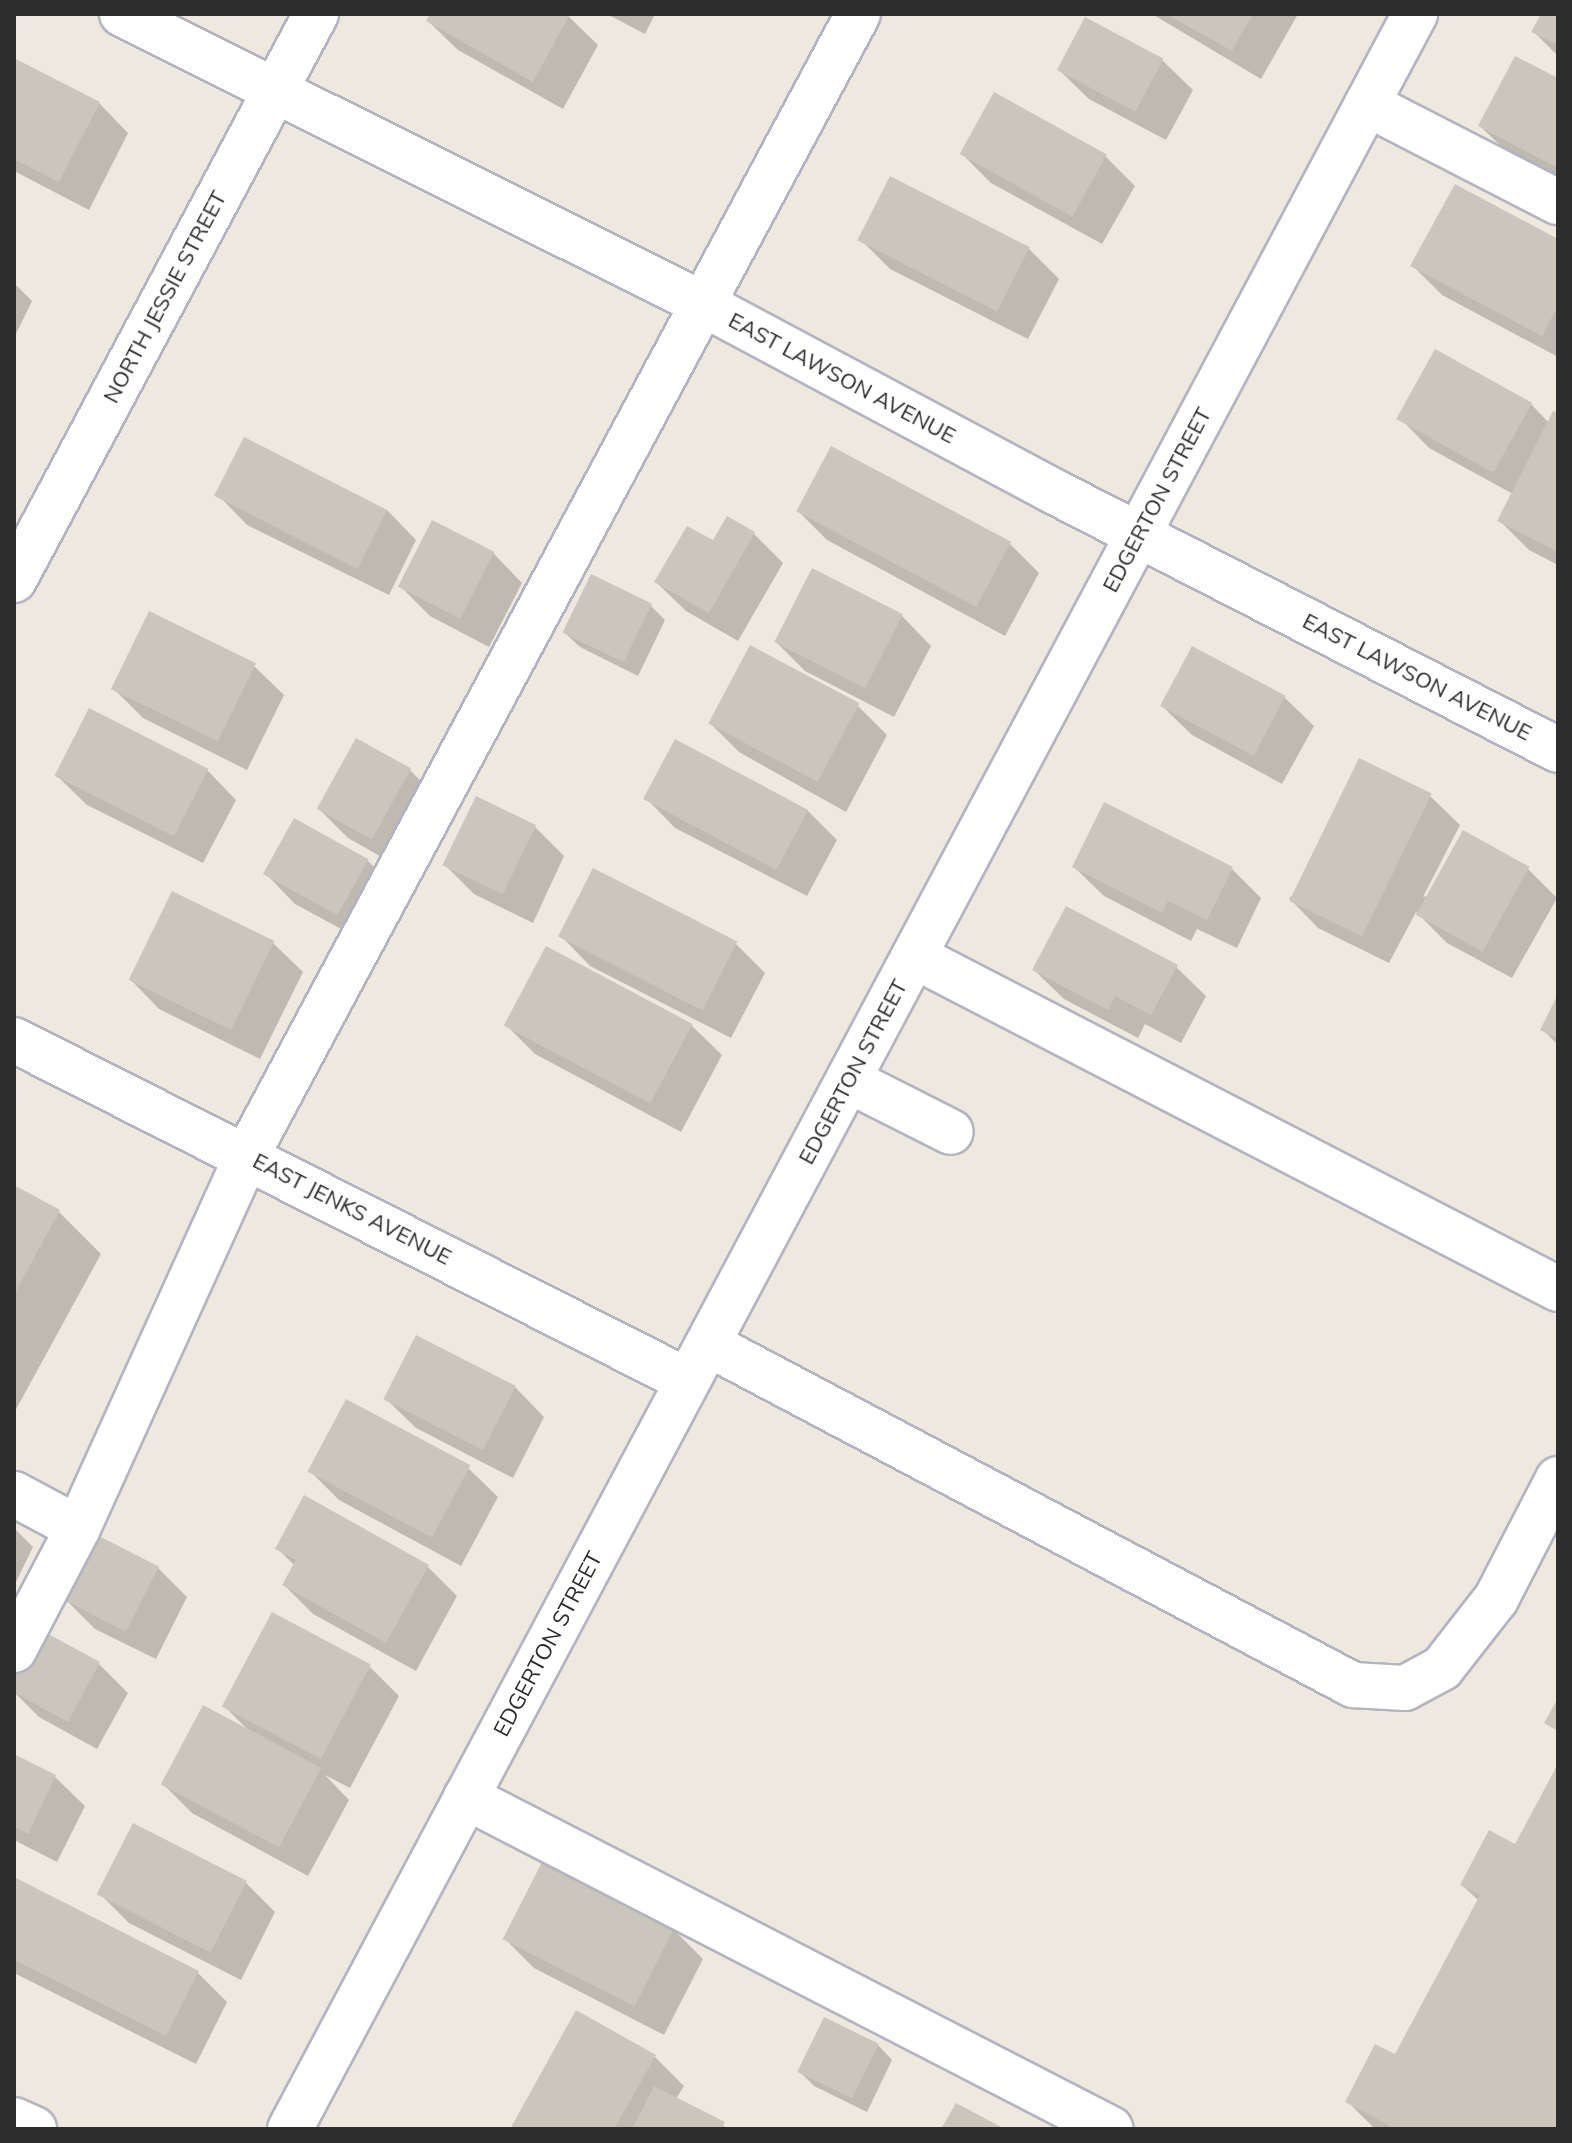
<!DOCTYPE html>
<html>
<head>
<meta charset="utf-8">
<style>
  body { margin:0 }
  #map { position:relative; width:1572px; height:2143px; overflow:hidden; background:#efe8de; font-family:Mulish,sans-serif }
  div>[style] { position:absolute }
  .shadow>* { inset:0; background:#0003 }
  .building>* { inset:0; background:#cbc6bc; transform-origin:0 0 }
  .roads { filter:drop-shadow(2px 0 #b2b4c1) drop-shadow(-2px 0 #b2b4c1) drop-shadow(0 2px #b2b4c1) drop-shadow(0 -2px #b2b4c1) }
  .minor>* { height:44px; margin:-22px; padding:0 22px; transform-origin:22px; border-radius:22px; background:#fff }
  span { translate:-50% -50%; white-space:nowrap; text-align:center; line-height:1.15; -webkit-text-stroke:6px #fff; paint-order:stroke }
  .street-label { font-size:22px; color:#2d2d2d }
  .frame { position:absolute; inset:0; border:16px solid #2d2d2d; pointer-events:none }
</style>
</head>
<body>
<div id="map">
  <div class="shadow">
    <i style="clip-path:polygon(432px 14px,566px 14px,598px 45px,563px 109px,458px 50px,428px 21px)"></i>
    <i style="clip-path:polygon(607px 14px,655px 14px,645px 34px)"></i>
    <i style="clip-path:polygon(1152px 14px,1298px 14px,1261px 79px)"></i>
    <i style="clip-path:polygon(1543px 14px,1558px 14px,1558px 56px,1534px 32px)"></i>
    <i style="clip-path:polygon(1086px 20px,1163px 61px,1193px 90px,1166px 140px,1089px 99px,1059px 70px)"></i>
    <i style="clip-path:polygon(14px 60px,99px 103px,128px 133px,89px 210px,14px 171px)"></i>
    <i style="clip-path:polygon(1558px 81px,1558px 180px,1510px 155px,1480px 126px)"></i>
    <i style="clip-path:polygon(962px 154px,1105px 156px,1135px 186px,1102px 244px,991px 183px)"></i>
    <i style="clip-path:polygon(891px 178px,1029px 249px,1059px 279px,1028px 339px,890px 269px,860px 239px)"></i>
    <i style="clip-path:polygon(1558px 242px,1558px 357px,1442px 295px,1413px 266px)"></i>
    <i style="clip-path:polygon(14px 283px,32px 301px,14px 338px)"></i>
    <i style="clip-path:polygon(1531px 404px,1549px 423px,1558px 415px,1558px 565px,1529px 550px,1500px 521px,1513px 494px,1429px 448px,1400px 418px)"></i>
    <i style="clip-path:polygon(218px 495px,387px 510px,416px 540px,389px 595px,247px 525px)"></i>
    <i style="clip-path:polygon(798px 511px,1010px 544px,1039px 573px,1005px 636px,827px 540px)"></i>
    <i style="clip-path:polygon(754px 534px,783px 563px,738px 641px,686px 611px,656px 582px)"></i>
    <i style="clip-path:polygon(493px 553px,522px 583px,489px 647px,430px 616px,400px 586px)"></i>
    <i style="clip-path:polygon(650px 605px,665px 620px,638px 676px,580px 647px,565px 633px)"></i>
    <i style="clip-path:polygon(902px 616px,931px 646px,894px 717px,805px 671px,776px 642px)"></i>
    <i style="clip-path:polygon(751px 648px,858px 706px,887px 735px,846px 812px,739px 752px,710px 723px)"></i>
    <i style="clip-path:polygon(254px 666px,284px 695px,247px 770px,143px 718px,114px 689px)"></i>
    <i style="clip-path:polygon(1284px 697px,1314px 726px,1282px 784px,1192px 735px,1162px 706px)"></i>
    <i style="clip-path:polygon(207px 770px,236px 800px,203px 863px,87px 805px,57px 776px)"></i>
    <i style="clip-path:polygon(410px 770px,439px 800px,401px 868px,348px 838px,319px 809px)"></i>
    <i style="clip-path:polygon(1430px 796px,1460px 825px,1423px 897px,1528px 869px,1557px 898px,1512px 978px,1447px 943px,1416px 912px,1389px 963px,1318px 928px,1289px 898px)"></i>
    <i style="clip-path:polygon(646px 798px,808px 811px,837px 840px,807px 896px,675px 828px)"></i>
    <i style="clip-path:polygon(477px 799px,535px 827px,564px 856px,533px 923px,474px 894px,445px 865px)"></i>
    <i style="clip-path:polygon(367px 860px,396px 890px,367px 943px,295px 904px,266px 874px)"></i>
    <i style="clip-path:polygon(1074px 867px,1232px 869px,1261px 898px,1237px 948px,1197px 929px,1191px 941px,1104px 896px)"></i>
    <i style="clip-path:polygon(561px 936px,735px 943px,765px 973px,731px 1038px,590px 966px)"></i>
    <i style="clip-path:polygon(273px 943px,303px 972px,260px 1059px,159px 1009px,130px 979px)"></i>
    <i style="clip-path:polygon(546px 948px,692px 1026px,722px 1055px,681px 1132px,535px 1054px,506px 1025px)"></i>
    <i style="clip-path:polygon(1176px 967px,1206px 996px,1181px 1043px,1145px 1024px,1138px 1038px,1064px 999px,1034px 970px)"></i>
    <i style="clip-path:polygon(1558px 998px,1558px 1045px,1542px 1029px)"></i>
    <i style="clip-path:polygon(14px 1187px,59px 1212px,101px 1254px,14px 1413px)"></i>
    <i style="clip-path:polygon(515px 1387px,544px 1417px,513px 1478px,416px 1428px,386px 1399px)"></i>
    <i style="clip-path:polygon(468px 1468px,498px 1497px,461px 1566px,339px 1500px,310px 1471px)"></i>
    <i style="clip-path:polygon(14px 1528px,33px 1547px,14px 1586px)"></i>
    <i style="clip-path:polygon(277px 1548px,428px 1567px,457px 1596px,416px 1671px,313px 1614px,284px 1585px,295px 1566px)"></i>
    <i style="clip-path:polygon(158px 1568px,187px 1597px,156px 1659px,95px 1629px,66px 1600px)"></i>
    <i style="clip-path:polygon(99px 1664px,128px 1693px,97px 1749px,39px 1717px,14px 1692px,14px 1679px)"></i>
    <i style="clip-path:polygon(370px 1667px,399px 1696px,350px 1788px,325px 1775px,349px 1800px,308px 1876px,192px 1813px,163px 1784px,248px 1730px,223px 1705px)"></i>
    <i style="clip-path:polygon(14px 1756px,55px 1777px,85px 1806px,57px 1862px,14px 1840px)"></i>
    <i style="clip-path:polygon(1558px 1768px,1558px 2129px,1375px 2129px,1347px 2101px,1396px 2057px,1479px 1901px,1462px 1885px,1516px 1847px)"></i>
    <i style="clip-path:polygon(134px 1826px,246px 1883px,275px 1912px,241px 1980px,129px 1923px,99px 1893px)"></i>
    <i style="clip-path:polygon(14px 1879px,198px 1973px,227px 2002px,196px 2064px,14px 1973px)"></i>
    <i style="clip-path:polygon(674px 1930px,703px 1959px,664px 2035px,534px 1968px,505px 1939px)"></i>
    <i style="clip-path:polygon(878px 2045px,892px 2060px,867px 2112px,814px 2086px,799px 2071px)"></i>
    <i style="clip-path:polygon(655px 2057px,684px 2086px,676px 2099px,729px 2129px,512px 2129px)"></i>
  </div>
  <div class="building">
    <i style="clip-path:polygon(430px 14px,570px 14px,533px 82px,426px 21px)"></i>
    <i style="clip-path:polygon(1166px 14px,1253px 14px,1232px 51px)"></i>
    <i style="clip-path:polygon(1541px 14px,1558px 14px,1558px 45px,1531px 32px)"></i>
    <i style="left:1085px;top:17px;width:89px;height:60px;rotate:28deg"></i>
    <i style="clip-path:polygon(1515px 56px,1558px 78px,1558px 168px,1478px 126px)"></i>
    <i style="clip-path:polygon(14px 58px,100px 102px,59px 182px,14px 159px)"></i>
    <i style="left:994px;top:92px;width:129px;height:71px;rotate:29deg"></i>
    <i style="left:890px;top:176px;width:157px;height:72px;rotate:27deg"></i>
    <i style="clip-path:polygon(1455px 184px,1558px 239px,1558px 306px,1542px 336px,1410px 266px)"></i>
    <i style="left:1435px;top:349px;width:111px;height:80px;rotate:29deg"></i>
    <i style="clip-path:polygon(1553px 411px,1558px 413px,1558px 552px,1497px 521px)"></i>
    <i style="left:244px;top:437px;width:161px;height:66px;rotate:27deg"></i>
    <i style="left:831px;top:446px;width:204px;height:74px;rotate:28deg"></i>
    <i style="clip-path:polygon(727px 516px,755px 532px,709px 613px,654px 582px,687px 526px,713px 540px)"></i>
    <i style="left:432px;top:520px;width:70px;height:75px;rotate:27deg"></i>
    <i style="left:812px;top:568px;width:102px;height:83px;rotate:27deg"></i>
    <i style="left:591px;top:574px;width:68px;height:65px;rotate:26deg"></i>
    <i style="left:149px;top:611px;width:119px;height:87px;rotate:26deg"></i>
    <i style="left:750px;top:645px;width:124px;height:89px;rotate:28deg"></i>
    <i style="left:1192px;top:646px;width:106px;height:68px;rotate:28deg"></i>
    <i style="left:89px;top:708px;width:134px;height:76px;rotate:27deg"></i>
    <i style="left:356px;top:738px;width:63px;height:81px;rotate:29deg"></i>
    <i style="left:675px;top:739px;width:151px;height:68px;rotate:28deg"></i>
    <i style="left:1359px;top:758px;width:81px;height:159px;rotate:26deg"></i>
    <i style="left:476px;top:796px;width:67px;height:77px;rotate:26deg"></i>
    <i style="clip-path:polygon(1104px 802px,1233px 867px,1207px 920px,1168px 901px,1162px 913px,1072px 867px)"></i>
    <i style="left:294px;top:818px;width:85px;height:64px;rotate:29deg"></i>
    <i style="left:1463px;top:830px;width:76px;height:97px;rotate:29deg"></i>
    <i style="left:593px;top:868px;width:162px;height:77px;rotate:27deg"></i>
    <i style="left:172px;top:891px;width:114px;height:99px;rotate:26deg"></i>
    <i style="clip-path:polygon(1066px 906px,1178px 965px,1151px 1015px,1115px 996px,1108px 1010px,1032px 970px)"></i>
    <i style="left:546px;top:946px;width:166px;height:90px;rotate:28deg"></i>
    <i style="clip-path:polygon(1558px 994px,1558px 1039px,1540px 1030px)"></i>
    <i style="clip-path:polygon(14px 1185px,60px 1210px,14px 1295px)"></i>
    <i style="left:416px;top:1335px;width:112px;height:72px;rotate:27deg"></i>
    <i style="left:346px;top:1399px;width:141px;height:82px;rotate:28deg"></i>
    <i style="clip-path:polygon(304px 1495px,429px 1565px,386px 1643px,282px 1585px,296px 1560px,275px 1549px)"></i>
    <i style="left:95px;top:1534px;width:72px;height:73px;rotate:27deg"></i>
    <i style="left:272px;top:1612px;width:112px;height:107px;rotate:28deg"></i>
    <i style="clip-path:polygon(39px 1629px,100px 1662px,68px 1722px,14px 1692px,14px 1675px)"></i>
    <i style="clip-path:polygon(1558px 1698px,1558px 1731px,1544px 1723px)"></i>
    <i style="left:203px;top:1705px;width:134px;height:90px;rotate:28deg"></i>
    <i style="clip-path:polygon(14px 1754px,56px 1775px,28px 1834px,14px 1827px)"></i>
    <i style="clip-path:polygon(1558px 1764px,1558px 2129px,1396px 2129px,1345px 2102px,1375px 2044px,1395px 2054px,1480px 1895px,1460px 1885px,1489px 1830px,1515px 1844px)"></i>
    <i style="left:133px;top:1823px;width:128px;height:80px;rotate:27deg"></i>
    <i style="left:543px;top:1860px;width:148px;height:89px;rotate:27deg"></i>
    <i style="clip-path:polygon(14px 1877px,199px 1971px,166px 2036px,14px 1960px)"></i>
    <i style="clip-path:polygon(576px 2010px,656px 2055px,614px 2129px,510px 2129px)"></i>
    <i style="left:824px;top:2017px;width:61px;height:61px;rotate:26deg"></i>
    <i style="clip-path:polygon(654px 2086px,725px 2122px,721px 2129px,632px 2129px)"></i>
    <i style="clip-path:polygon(956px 2103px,1005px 2129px,941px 2129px)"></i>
  </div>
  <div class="roads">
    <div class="minor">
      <i style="left:122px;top:14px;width:649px;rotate:26.53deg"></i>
      <i style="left:703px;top:304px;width:399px;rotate:28.1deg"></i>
      <i style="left:1055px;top:492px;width:565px;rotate:27.15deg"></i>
      <i style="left:1367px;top:104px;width:215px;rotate:27.2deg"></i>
      <i style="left:14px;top:580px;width:642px;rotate:-61.92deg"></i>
      <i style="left:914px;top:956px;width:725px;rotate:27.34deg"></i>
      <i style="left:14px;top:1040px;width:755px;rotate:26.84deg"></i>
      <i style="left:848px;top:1080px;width:115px;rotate:26.8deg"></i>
      <i style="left:708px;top:1344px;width:730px;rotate:27.86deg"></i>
      <i style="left:1353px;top:1685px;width:52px;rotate:3.3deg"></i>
      <i style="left:1405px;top:1688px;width:42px;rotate:-28.4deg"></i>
      <i style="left:1442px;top:1668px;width:88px;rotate:-52deg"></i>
      <i style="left:1496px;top:1599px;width:135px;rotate:-62.7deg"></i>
      <i style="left:14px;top:1494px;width:72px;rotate:28deg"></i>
      <i style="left:14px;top:1650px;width:138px;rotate:-62.3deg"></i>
      <i style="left:78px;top:1528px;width:409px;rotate:-65.6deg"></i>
      <i style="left:247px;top:1155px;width:1294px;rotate:-61.83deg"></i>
      <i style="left:466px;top:1797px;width:725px;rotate:27.24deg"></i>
      <i style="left:14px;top:2120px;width:22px;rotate:24deg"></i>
      <i style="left:290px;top:2129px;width:2396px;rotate:-61.99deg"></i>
    </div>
  </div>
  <div class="street-label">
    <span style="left:165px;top:297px;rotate:-62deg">NORTH JESSIE STREET</span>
    <span style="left:842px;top:378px;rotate:28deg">EAST LAWSON AVENUE</span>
    <span style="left:1157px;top:500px;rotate:-62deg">EDGERTON STREET</span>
    <span style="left:1417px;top:677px;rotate:27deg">EAST LAWSON AVENUE</span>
    <span style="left:853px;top:1072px;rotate:-62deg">EDGERTON STREET</span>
    <span style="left:352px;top:1209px;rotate:27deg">EAST JENKS AVENUE</span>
    <span style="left:548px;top:1644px;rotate:-62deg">EDGERTON STREET</span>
  </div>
  <div class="frame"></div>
</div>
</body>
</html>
